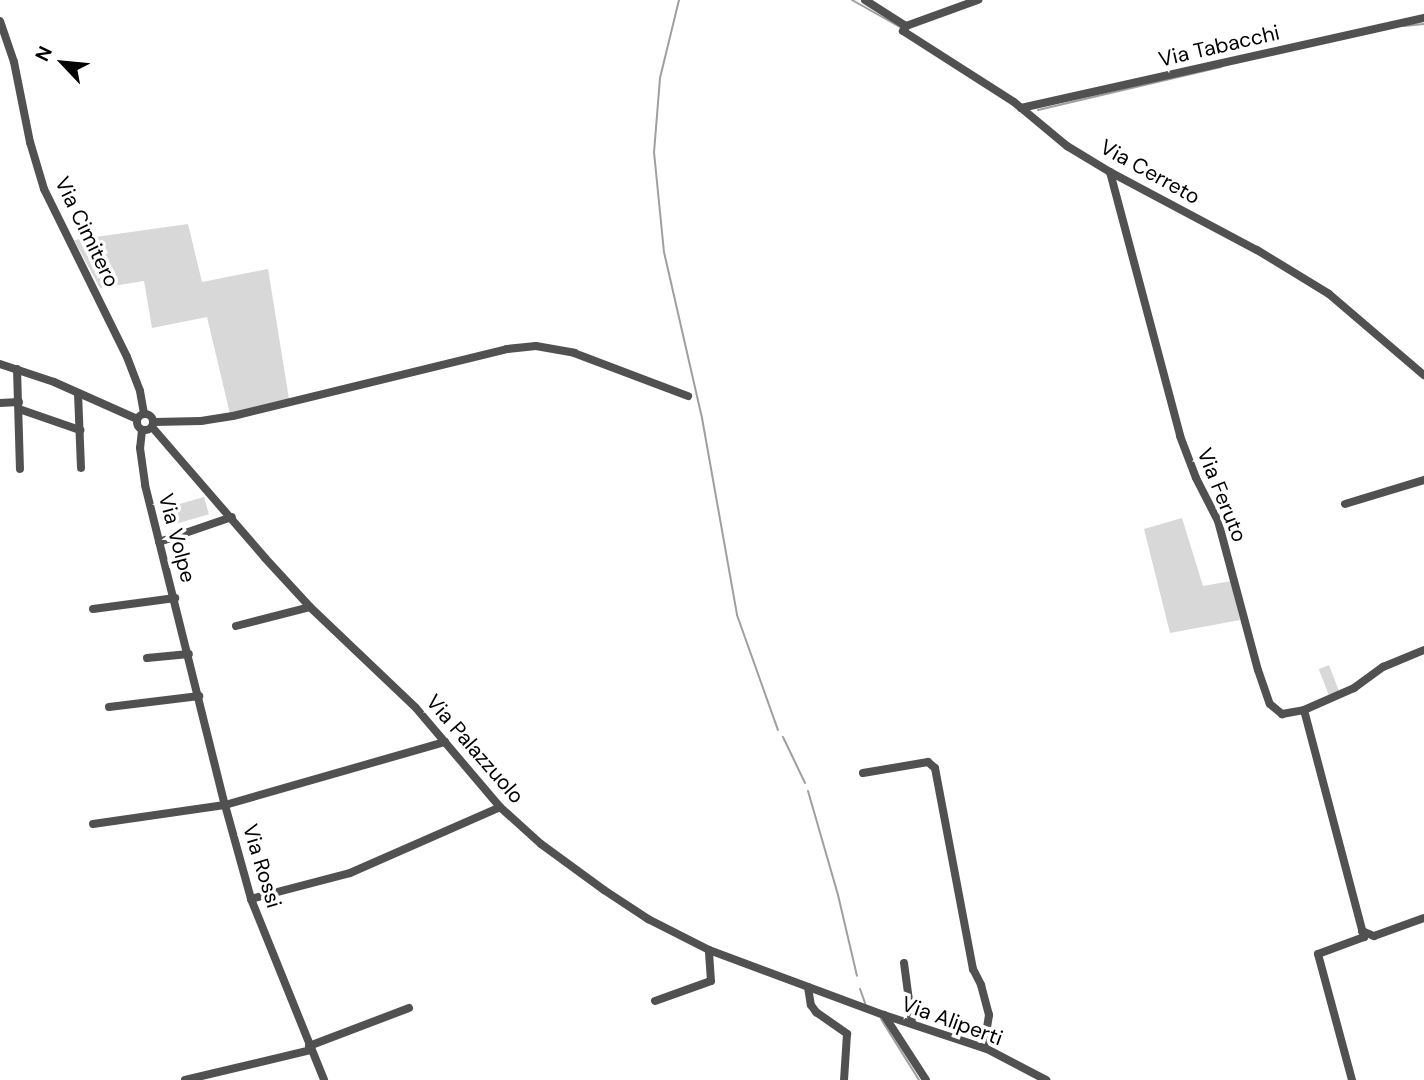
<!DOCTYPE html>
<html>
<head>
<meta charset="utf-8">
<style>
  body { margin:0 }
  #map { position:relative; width:1424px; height:1080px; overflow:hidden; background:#fff; font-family:"DM Sans",sans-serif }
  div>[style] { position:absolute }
  .green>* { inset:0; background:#d8d8d8; transform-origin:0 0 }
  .stream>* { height:2px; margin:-1px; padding:0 1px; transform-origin:1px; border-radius:1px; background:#9f9f9f }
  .minor>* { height:8px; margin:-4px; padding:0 4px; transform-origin:4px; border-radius:4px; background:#515151 }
  .minor>.ring { margin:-4px; padding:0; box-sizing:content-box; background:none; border:8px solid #515151; border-radius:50% }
  span { translate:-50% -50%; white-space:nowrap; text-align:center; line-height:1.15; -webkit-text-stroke:7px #fff; paint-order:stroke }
  .street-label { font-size:21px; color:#000 }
  .north { position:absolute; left:28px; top:28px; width:70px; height:70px; -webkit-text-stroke:5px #fff; paint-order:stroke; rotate:296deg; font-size:19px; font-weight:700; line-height:28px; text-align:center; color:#000 }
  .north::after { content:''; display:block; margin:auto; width:24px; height:32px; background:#000; clip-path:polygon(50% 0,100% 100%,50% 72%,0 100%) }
</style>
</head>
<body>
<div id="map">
  <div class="green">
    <i style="clip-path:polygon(188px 224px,202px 282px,268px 269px,289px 399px,230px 414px,207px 317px,152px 328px,144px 281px,100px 288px,74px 240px)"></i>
    <i style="left:204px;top:497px;width:18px;height:34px;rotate:74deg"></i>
    <i style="clip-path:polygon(1182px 518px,1203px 586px,1231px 581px,1240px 620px,1170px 633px,1144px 529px)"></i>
    <i style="left:1329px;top:665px;width:28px;height:11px;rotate:69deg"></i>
  </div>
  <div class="stream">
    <i style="left:679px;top:0;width:80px;rotate:103.7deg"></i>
    <i style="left:660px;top:78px;width:74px;rotate:94.6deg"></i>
    <i style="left:654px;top:152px;width:100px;rotate:84.3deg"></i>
    <i style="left:664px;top:252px;width:170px;rotate:77.1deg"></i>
    <i style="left:702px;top:418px;width:200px;rotate:79.9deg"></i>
    <i style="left:737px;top:615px;width:122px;rotate:70.4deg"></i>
    <i style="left:852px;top:0;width:55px;rotate:29.4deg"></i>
    <i style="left:1404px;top:26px;width:20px;rotate:-6deg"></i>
    <i style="left:1038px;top:110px;width:188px;rotate:-13.2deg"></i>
    <i style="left:783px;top:737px;width:51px;rotate:64.4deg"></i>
    <i style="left:808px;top:791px;width:108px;rotate:73.9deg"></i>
    <i style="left:838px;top:895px;width:83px;rotate:76.8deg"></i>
    <i style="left:860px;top:989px;width:15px;rotate:70deg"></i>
    <i style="left:881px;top:1019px;width:72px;rotate:58.1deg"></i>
  </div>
  <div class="minor">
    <i style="left:865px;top:0;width:49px;rotate:32.4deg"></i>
    <i style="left:0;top:21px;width:43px;rotate:71.1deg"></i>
    <i style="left:14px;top:62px;width:82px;rotate:78.7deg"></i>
    <i style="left:30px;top:142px;width:49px;rotate:73.4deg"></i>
    <i style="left:44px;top:189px;width:187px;rotate:63.7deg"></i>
    <i style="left:127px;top:357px;width:36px;rotate:69deg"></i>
    <i style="left:140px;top:391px;width:23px;rotate:80deg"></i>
    <i style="left:906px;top:26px;width:6px;rotate:121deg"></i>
    <i style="left:903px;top:31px;width:132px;rotate:32.6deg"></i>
    <i style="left:1014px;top:102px;width:69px;rotate:39.7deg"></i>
    <i style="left:1067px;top:146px;width:50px;rotate:31.2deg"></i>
    <i style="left:1110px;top:172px;width:166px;rotate:28deg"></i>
    <i style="left:1257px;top:250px;width:84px;rotate:31.4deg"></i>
    <i style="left:1329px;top:294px;width:125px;rotate:40.5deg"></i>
    <i style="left:906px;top:26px;width:77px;rotate:-19.9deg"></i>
    <i style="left:1021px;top:108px;width:413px;rotate:-12.6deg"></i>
    <i style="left:1110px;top:172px;width:273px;rotate:75.1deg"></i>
    <i style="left:1180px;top:436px;width:45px;rotate:69.1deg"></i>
    <i style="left:1196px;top:478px;width:48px;rotate:62.9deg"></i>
    <i style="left:1218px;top:521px;width:154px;rotate:75deg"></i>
    <i style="left:1258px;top:670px;width:36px;rotate:71deg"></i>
    <i style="left:1270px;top:704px;width:16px;rotate:40deg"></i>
    <i style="left:1282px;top:714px;width:22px;rotate:-10deg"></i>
    <i style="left:1304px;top:710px;width:55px;rotate:-23.7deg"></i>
    <i style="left:1354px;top:688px;width:36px;rotate:-36deg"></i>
    <i style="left:1383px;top:667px;width:44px;rotate:-22.5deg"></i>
    <i style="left:0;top:364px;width:57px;rotate:18.4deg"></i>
    <i style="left:54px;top:382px;width:91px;rotate:24deg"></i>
    <i style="left:17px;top:369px;width:100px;rotate:88.3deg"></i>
    <i style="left:78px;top:393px;width:75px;rotate:87.7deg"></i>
    <i style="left:0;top:403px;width:19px;rotate:-3deg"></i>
    <i style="left:19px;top:409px;width:65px;rotate:19deg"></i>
    <i class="ring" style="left:137px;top:414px;width:8px;height:8px"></i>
    <i style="left:154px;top:422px;width:47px;rotate:-1.2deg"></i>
    <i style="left:201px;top:421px;width:32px;rotate:-9deg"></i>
    <i style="left:233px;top:416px;width:282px;rotate:-13.7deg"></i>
    <i style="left:507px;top:349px;width:29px;rotate:-6deg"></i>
    <i style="left:536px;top:346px;width:39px;rotate:10deg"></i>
    <i style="left:574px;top:353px;width:122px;rotate:20.7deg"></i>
    <i style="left:152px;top:427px;width:173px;rotate:49.2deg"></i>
    <i style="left:265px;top:558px;width:67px;rotate:47.4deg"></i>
    <i style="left:310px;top:607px;width:146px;rotate:43.6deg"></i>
    <i style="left:416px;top:708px;width:130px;rotate:49.7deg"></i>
    <i style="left:500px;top:807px;width:55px;rotate:42.1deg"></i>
    <i style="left:541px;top:844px;width:78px;rotate:36.1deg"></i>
    <i style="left:604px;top:890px;width:53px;rotate:33.4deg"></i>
    <i style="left:648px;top:919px;width:68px;rotate:26.9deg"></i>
    <i style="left:709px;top:950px;width:187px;rotate:20.4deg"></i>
    <i style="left:884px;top:1015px;width:108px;rotate:18.3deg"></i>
    <i style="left:987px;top:1049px;width:67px;rotate:27.7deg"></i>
    <i style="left:142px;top:430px;width:18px;rotate:96deg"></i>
    <i style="left:140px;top:448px;width:37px;rotate:82deg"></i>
    <i style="left:145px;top:485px;width:330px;rotate:76deg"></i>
    <i style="left:225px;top:805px;width:98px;rotate:74.5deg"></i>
    <i style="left:251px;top:899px;width:195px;rotate:68deg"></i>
    <i style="left:1345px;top:504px;width:83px;rotate:-16.9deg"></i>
    <i style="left:159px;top:542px;width:77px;rotate:-18.9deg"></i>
    <i style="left:93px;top:609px;width:83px;rotate:-7.6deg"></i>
    <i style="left:236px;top:626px;width:76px;rotate:-14.4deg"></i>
    <i style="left:147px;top:658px;width:42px;rotate:-5.4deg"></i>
    <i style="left:109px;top:707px;width:91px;rotate:-7deg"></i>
    <i style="left:1304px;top:710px;width:235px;rotate:75.2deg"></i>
    <i style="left:1364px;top:937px;width:49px;rotate:159.7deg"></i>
    <i style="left:1318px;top:954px;width:131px;rotate:74.9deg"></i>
    <i style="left:863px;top:773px;width:66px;rotate:-9.6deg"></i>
    <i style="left:928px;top:762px;width:9px;rotate:41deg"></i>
    <i style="left:935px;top:768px;width:205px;rotate:79.3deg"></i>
    <i style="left:973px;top:969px;width:18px;rotate:63deg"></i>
    <i style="left:981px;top:985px;width:31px;rotate:75deg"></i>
    <i style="left:989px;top:1015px;width:33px;rotate:99deg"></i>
    <i style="left:93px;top:824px;width:133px;rotate:-8.2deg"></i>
    <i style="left:225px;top:805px;width:229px;rotate:-16deg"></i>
    <i style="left:251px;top:899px;width:102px;rotate:-14.7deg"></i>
    <i style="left:350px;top:873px;width:164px;rotate:-23.7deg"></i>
    <i style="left:1362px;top:931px;width:13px;rotate:23deg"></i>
    <i style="left:1374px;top:936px;width:53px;rotate:-19.8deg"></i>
    <i style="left:904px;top:963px;width:61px;rotate:82.4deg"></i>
    <i style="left:808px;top:987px;width:18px;rotate:81deg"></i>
    <i style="left:811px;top:1005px;width:9px;rotate:54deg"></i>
    <i style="left:816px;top:1012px;width:38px;rotate:35deg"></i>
    <i style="left:847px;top:1034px;width:46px;rotate:93.7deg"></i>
    <i style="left:655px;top:1001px;width:59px;rotate:-19.7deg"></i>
    <i style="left:711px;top:981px;width:31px;rotate:-94deg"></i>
    <i style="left:884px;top:1015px;width:77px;rotate:57.1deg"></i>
    <i style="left:309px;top:1046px;width:107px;rotate:-20.8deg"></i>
    <i style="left:185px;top:1080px;width:130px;rotate:-13.4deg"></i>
  </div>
  <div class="street-label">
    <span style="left:1219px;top:46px;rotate:-13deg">Via Tabacchi</span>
    <span style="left:1150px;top:172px;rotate:29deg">Via Cerreto</span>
    <span style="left:87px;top:232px;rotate:64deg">Via Cimitero</span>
    <span style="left:1222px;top:495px;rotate:68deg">Via Feruto</span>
    <span style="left:177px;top:538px;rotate:75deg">Via Volpe</span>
    <span style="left:475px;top:749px;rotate:49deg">Via Palazzuolo</span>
    <span style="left:262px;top:866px;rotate:73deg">Via Rossi</span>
    <span style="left:952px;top:1021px;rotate:20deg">Via Aliperti</span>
  </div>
  <div class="north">N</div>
</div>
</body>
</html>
